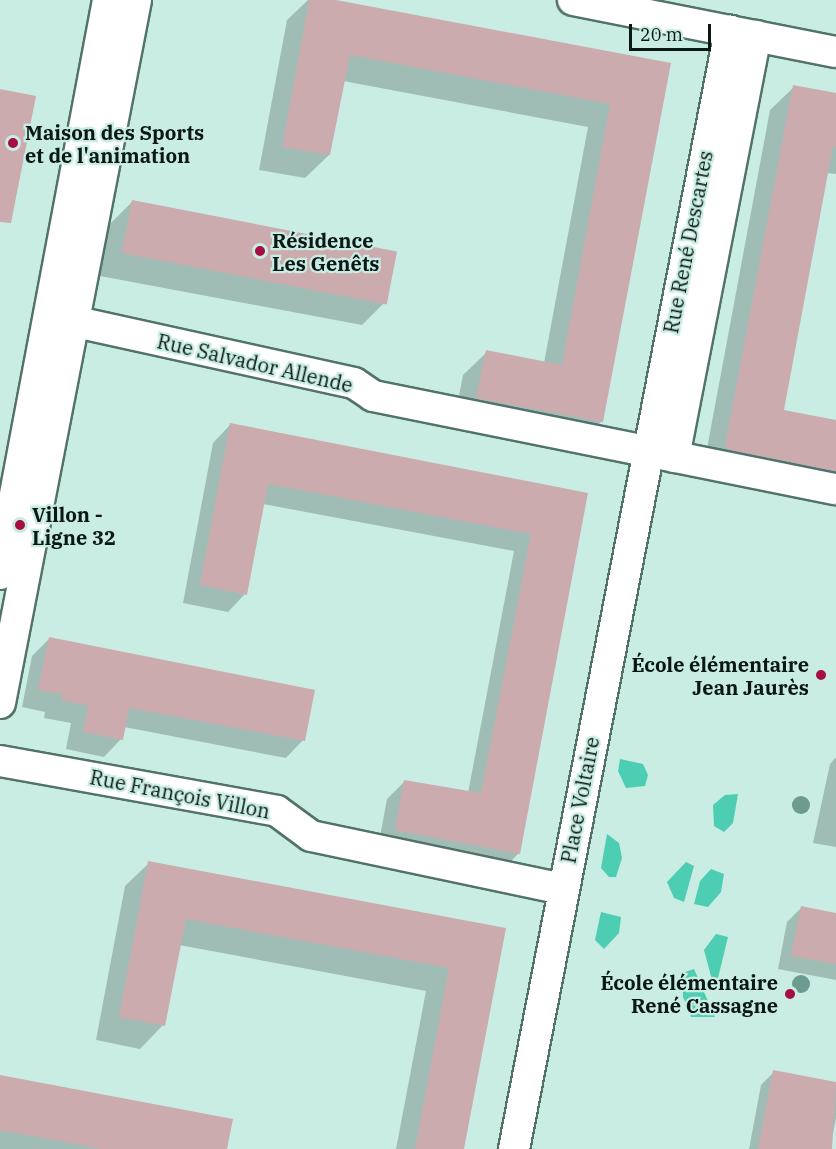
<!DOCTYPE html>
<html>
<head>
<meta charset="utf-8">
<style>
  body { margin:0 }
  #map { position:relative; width:836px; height:1149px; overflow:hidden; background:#c9ede3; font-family:"IBM Plex Serif",serif }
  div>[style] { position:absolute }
  .green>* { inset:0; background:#4dcdb2 }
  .shadow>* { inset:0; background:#0003 }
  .building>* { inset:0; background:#ccabaf; transform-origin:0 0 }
  .roads { filter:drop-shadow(2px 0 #52726a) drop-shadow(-2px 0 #52726a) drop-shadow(0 2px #52726a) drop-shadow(0 -2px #52726a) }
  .minor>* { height:30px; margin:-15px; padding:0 15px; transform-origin:15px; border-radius:15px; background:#fff }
  .trees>* { width:18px; height:18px; margin:-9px; border-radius:50%; background:#6d9b90 }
  .dots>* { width:16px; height:16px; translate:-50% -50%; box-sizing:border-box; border:3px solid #c9ede3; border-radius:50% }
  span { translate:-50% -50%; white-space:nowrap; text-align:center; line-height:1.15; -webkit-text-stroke:4.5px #c9ede3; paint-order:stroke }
  .poi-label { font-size:20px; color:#0b1714; font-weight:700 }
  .left { translate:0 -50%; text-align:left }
  .right { translate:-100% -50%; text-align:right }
  .street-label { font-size:20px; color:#0b1714 }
  .scale { position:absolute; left:629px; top:24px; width:82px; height:27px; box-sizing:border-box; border:3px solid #0b1714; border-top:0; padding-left:8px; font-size:18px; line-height:21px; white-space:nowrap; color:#0b1714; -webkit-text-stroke:4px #c9ede3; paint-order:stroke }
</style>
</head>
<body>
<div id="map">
  <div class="green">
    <i style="clip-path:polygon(620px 759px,643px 764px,648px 775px,645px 786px,626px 788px,618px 771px)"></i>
    <i style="clip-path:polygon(738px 794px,733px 823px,724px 832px,714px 826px,713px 805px,725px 795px)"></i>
    <i style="clip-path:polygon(607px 834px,619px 843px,622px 858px,616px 877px,609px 877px,601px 868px)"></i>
    <i style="clip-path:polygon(686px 862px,694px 866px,684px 902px,674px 898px,667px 882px)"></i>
    <i style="clip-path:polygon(711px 869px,724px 874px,721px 892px,708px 907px,694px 904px,700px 881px)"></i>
    <i style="clip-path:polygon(601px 912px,621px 917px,619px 933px,604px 949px,595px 940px)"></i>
    <i style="clip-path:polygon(716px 934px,728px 937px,718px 978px,712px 980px,704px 950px)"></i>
    <i style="clip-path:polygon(694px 969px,715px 1017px,691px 1017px,683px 997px,682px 973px)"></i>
  </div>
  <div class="shadow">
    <i style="clip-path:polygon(308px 0,328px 0,669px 65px,601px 422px,578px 445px,454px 421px,463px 375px,487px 352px,544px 363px,588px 127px,343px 81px,329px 155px,305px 178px,259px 170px,287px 20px)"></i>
    <i style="clip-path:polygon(794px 87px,836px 94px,836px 174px,826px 173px,782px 411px,836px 421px,836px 499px,703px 470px,770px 110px)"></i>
    <i style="clip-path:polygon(133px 201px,386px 301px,362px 325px,100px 276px,109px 225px)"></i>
    <i style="clip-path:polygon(230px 425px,586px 494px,519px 853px,501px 871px,378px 847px,387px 799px,405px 781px,468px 793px,514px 551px,263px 504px,245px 594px,228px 612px,183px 603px,213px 443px)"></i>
    <i style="clip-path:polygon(49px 639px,303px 740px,286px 758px,124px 727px,121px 739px,104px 757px,66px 749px,71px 723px,44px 718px,45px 712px,22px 707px,32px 656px)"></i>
    <i style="clip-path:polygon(835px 758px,836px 759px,836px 847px,813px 843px,830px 764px)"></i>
    <i style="clip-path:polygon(149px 863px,504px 930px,463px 1149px,396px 1149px,426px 991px,179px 945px,163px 1025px,140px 1049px,96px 1040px,125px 886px)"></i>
    <i style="clip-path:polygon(801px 908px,836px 915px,836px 980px,778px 969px,787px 922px)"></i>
    <i style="clip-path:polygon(774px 1072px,836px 1084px,836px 1118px,830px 1149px,749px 1149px,761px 1085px)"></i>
    <i style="clip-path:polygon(0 1077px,225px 1149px,0 1149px)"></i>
  </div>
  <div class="building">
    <i style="clip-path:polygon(309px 0,336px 0,671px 63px,603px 422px,476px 398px,486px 350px,562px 365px,610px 104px,350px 55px,330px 155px,282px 147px)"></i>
    <i style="clip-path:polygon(793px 85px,836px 93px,836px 147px,833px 146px,784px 410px,836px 420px,836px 471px,730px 450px,725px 446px)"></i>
    <i style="clip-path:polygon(0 89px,36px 96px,11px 223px,0 222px)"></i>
    <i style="left:132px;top:200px;width:270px;height:54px;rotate:11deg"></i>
    <i style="clip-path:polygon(230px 423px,588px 493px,520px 854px,395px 830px,404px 780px,481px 793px,531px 534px,268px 484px,247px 595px,200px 585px)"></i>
    <i style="clip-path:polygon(49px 637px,315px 690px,305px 741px,129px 708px,123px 740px,83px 732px,88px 706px,61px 700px,62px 694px,38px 690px)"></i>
    <i style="clip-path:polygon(148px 861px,506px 928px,464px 1149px,415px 1149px,449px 968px,186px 919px,165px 1026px,119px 1017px)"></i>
    <i style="clip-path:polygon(801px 906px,836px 913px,836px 964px,791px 956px)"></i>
    <i style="clip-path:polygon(773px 1070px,836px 1082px,832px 1149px,758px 1149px)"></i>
    <i style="clip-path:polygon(0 1075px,233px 1119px,227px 1149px,101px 1149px,0 1130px)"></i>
  </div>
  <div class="roads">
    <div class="minor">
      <i style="left:573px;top:0;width:268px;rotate:11.2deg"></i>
      <i style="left:49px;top:316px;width:312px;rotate:12.4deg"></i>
      <i style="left:354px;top:383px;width:23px;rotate:34deg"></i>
      <i style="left:373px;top:396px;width:472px;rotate:11.4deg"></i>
      <i style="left:674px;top:457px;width:429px;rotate:-79deg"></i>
      <i style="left:0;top:574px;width:584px;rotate:-79.34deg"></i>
      <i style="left:0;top:703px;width:716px;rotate:-79.05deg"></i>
      <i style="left:0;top:761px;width:281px;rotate:10.2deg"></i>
      <i style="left:277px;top:811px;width:42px;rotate:36.3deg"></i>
      <i style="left:311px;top:836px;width:258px;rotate:11.9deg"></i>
      <i style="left:514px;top:1149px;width:1139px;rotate:-79.07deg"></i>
    </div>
  </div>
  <div class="trees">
    <i style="left:801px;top:805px"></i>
    <i style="left:801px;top:984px"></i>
  </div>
  <div class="dots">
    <i style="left:13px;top:143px;background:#a50d43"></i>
    <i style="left:260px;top:251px;background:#a50d43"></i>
    <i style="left:20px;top:525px;background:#a50d43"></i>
    <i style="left:821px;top:675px;background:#a50d43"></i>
    <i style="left:790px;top:994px;background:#a50d43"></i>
  </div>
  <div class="poi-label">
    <span class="left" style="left:25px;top:144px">Maison des Sports<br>et de l'animation</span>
    <span class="left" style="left:272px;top:252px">Résidence<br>Les Genêts</span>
    <span class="left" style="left:32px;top:526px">Villon -<br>Ligne 32</span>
    <span class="right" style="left:809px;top:676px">École élémentaire<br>Jean Jaurès</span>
    <span class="right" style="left:778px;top:994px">École élémentaire<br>René Cassagne</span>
  </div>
  <div class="street-label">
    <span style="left:688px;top:242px;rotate:-79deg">Rue René Descartes</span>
    <span style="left:255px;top:363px;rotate:13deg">Rue Salvador Allende</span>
    <span style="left:180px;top:794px;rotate:11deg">Rue François Villon</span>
    <span style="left:580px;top:800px;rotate:-79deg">Place Voltaire</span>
  </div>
  <div class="scale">20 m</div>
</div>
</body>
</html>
